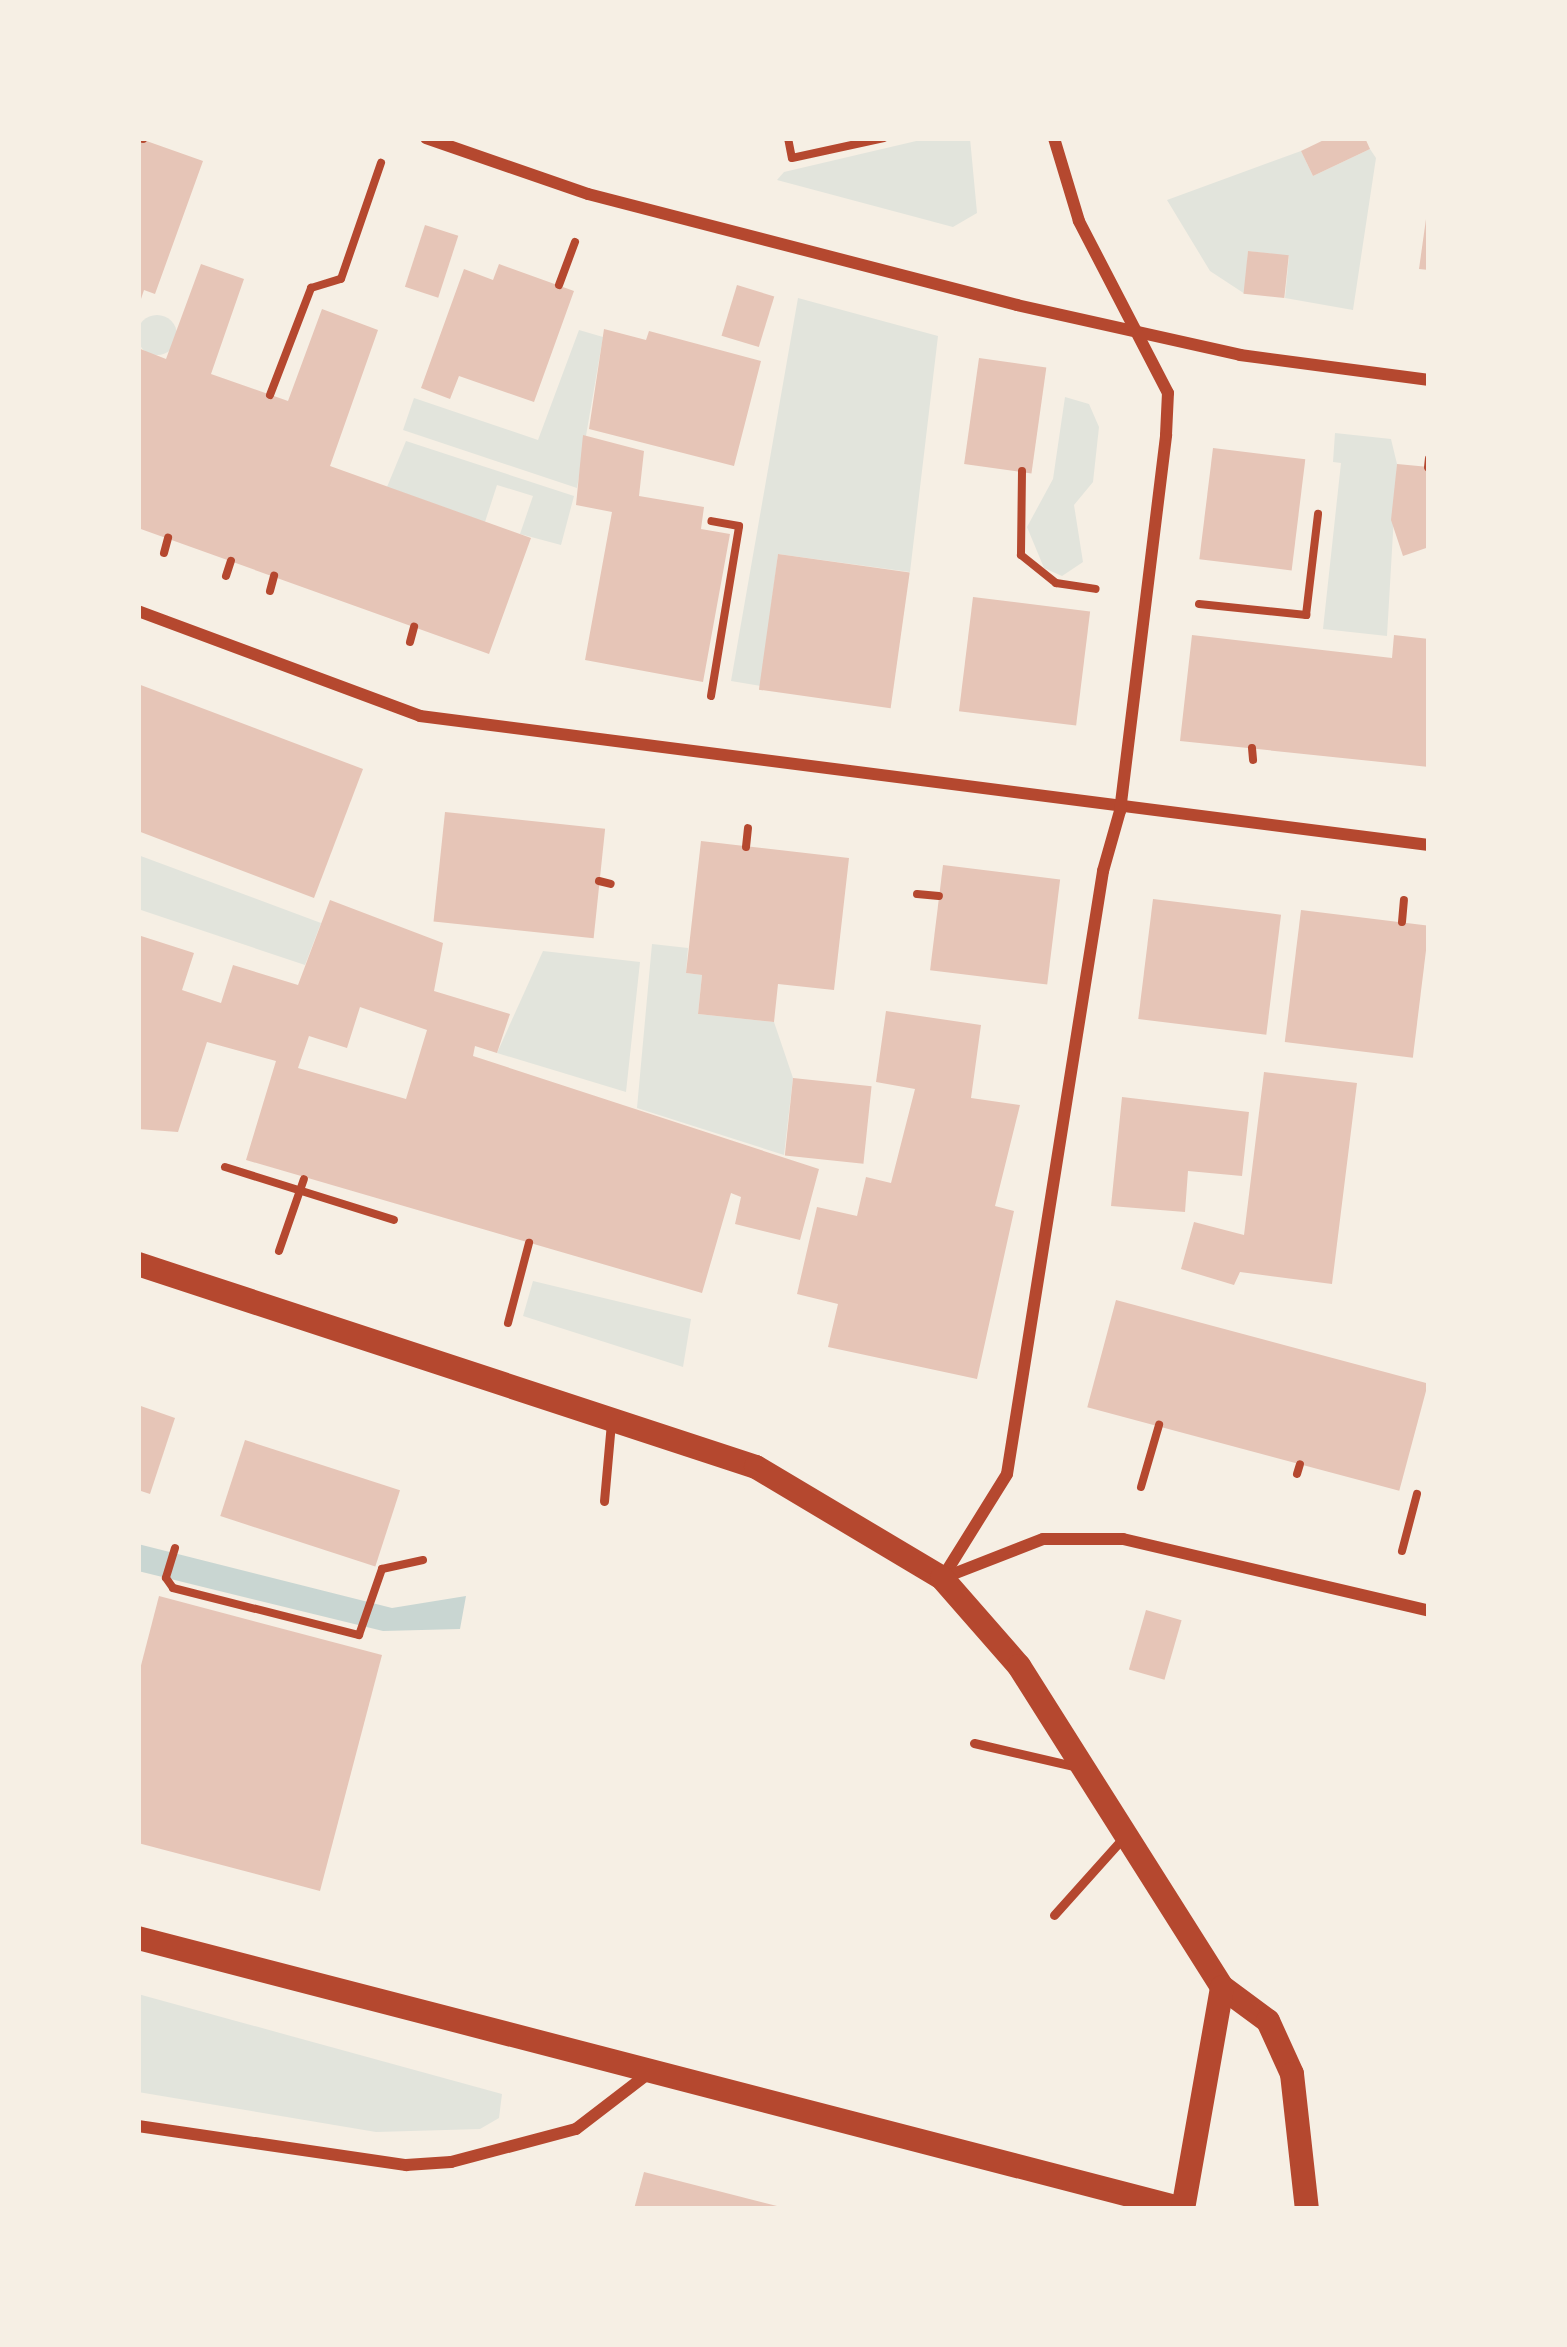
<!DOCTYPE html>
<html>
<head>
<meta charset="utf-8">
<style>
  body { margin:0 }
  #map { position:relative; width:1567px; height:2347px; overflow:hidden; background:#f6efe4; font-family:"Golos Text",sans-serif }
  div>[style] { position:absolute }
  .green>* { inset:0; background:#e2e4dc }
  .round { border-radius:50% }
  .water>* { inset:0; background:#c9d6d2 }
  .building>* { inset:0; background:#e6c5b7; transform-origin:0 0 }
  .path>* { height:8px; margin:-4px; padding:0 4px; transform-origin:4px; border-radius:4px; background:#b5482f }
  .service>* { height:9px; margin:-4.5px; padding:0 4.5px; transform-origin:4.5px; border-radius:4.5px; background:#b5482f }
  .minor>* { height:12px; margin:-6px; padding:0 6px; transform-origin:6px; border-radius:6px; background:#b5482f }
  .secondary>* { height:24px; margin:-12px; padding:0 12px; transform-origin:12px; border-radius:12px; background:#b5482f }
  span { translate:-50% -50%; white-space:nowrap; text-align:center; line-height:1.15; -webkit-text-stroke:9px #f6efe4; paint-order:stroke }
  .frame { position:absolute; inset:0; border:141px solid #f6efe4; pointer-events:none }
</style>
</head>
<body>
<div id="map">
  <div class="green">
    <i style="clip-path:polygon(929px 138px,970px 138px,977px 213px,953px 227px,777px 180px,784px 172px)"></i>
    <i style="clip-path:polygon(1370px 149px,1376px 158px,1353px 310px,1285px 298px,1289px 256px,1248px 251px,1245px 294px,1210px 271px,1167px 200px,1301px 151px,1313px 176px)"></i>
    <i style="clip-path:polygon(798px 298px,938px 336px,910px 572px,778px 554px,761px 686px,731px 681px)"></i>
    <i class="round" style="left:137px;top:315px;width:40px;height:40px"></i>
    <i style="clip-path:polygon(579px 330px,603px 337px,577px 488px,403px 430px,414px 398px,538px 440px)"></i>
    <i style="clip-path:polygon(1065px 397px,1089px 404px,1099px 427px,1093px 482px,1074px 505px,1083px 562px,1062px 576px,1044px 568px,1027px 527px,1053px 479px)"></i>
    <i style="clip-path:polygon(1335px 433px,1391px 439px,1397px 464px,1387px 636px,1323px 629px,1341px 463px,1333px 462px)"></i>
    <i style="clip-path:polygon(406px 441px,574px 496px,561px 545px,520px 534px,533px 496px,497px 485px,485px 522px,387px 487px)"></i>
    <i style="clip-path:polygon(138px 855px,321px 923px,305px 965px,138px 909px)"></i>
    <i style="clip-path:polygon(652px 944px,688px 948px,686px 973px,702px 975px,698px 1014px,774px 1022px,793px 1078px,784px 1155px,637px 1108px)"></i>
    <i style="clip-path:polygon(543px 951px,640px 962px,626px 1092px,497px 1053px)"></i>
    <i style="clip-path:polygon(533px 1281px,691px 1319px,683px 1367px,523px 1316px)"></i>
    <i style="clip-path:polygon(138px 1994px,502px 2094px,499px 2118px,480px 2129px,376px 2132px,138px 2092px)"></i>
  </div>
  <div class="water">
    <i style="clip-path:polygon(138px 1544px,392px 1608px,466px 1596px,460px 1629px,383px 1631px,138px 1571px)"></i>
  </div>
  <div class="building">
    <i style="clip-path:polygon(138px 138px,203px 161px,155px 294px,144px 290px,139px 305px)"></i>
    <i style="clip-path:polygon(1328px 138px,1365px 138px,1370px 149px,1313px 176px,1301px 151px)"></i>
    <i style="clip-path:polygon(1426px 219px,1429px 219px,1429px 270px,1419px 269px)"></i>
    <i style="left:425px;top:225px;width:35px;height:65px;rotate:18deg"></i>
    <i style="left:1248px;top:251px;width:41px;height:43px;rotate:6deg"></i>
    <i style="clip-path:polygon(201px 264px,244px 279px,211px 374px,288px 401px,322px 309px,378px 330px,330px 466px,531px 538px,489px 654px,138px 528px,138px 348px,166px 359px)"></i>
    <i style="clip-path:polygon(499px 264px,574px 291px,534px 402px,459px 376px,450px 399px,421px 388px,464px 269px,493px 280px)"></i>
    <i style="left:737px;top:285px;width:39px;height:53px;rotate:17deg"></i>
    <i style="clip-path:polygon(604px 329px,646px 340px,649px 331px,761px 361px,734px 466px,589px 429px)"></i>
    <i style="left:979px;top:358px;width:68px;height:107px;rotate:8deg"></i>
    <i style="clip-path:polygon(583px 435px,644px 451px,639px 496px,704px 507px,701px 529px,730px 534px,703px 682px,585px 660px,612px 512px,576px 505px)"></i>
    <i style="left:1213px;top:448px;width:93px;height:112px;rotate:7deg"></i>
    <i style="clip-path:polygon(1397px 464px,1429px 467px,1429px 547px,1403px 556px,1391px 520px)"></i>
    <i style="left:778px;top:554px;width:133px;height:137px;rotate:8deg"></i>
    <i style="left:973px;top:597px;width:118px;height:115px;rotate:7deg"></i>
    <i style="clip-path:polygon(1192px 635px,1392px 658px,1394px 635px,1429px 639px,1429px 767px,1180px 741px)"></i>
    <i style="clip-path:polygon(138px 684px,363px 769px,314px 898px,138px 831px)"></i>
    <i style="left:445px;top:812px;width:161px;height:110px;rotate:6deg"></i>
    <i style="clip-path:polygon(701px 841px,849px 858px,834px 990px,778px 984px,774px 1022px,698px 1014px,702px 975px,686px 973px)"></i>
    <i style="left:943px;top:865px;width:118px;height:106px;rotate:7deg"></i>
    <i style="left:1153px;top:899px;width:129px;height:121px;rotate:7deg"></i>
    <i style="clip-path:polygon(evenodd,330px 900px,443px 943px,434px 991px,510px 1014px,497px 1053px,475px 1046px,473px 1056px,819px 1169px,800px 1240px,735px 1224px,741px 1197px,731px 1193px,702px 1293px,246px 1160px,276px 1061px,207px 1042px,178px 1132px,138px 1129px,138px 935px,194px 953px,182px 990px,221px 1003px,233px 965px,298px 985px,330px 900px,360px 1007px,427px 1030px,406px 1099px,298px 1068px,309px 1036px,347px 1048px,360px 1007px)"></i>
    <i style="left:1301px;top:910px;width:129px;height:133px;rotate:7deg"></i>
    <i style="clip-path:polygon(886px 1011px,981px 1025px,971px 1098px,1020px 1105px,995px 1206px,1014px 1211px,977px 1379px,828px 1347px,838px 1304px,797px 1294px,817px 1207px,857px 1216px,866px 1177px,891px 1183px,915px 1089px,876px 1082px)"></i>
    <i style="clip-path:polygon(1264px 1072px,1357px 1083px,1332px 1284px,1240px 1272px,1234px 1285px,1181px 1269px,1194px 1222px,1244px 1235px)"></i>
    <i style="left:793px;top:1078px;width:79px;height:78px;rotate:6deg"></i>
    <i style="clip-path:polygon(1122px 1097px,1249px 1112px,1242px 1176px,1188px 1171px,1185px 1212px,1111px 1206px)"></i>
    <i style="left:1116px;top:1300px;width:323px;height:111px;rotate:15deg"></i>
    <i style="clip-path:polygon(138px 1405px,175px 1418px,150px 1494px,138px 1490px)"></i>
    <i style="left:245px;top:1440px;width:163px;height:80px;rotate:18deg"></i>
    <i style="clip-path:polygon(159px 1596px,382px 1655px,320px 1891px,138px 1843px,138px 1677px)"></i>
    <i style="left:1146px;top:1610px;width:37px;height:62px;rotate:16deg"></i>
    <i style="clip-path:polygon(644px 2172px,781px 2207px,781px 2209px,634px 2209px)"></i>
  </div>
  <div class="path">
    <i style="left:788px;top:138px;width:20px;rotate:79deg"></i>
    <i style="left:792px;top:158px;width:94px;rotate:-12.3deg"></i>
    <i style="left:143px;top:139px;width:1px;rotate:-90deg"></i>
    <i style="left:559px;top:285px;width:46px;rotate:-69.6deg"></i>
    <i style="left:270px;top:395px;width:115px;rotate:-69deg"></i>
    <i style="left:311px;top:288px;width:31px;rotate:-17deg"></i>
    <i style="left:341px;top:279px;width:123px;rotate:-71deg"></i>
    <i style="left:1022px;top:471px;width:84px;rotate:90.7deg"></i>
    <i style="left:1021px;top:555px;width:45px;rotate:38.7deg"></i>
    <i style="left:1056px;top:583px;width:40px;rotate:8.5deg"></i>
    <i style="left:164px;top:553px;width:16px;rotate:-75deg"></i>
    <i style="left:226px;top:576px;width:16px;rotate:-72deg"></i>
    <i style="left:270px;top:591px;width:16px;rotate:-75deg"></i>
    <i style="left:1199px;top:604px;width:108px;rotate:5.9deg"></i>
    <i style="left:1306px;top:615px;width:102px;rotate:-83.2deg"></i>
    <i style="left:410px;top:642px;width:16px;rotate:-75deg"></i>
    <i style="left:711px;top:696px;width:172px;rotate:-80.6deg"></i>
    <i style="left:739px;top:526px;width:28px;rotate:-170deg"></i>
    <i style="left:1252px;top:748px;width:12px;rotate:85deg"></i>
    <i style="left:746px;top:847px;width:19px;rotate:-84deg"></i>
    <i style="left:599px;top:881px;width:12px;rotate:14deg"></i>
    <i style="left:917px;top:894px;width:22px;rotate:5deg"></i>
    <i style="left:1402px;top:922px;width:22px;rotate:-85deg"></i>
    <i style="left:225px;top:1167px;width:177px;rotate:17.4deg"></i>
    <i style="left:279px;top:1251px;width:76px;rotate:-70.9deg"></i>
    <i style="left:508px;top:1323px;width:83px;rotate:-75.3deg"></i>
    <i style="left:1297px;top:1474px;width:10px;rotate:-73deg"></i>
    <i style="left:1141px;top:1487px;width:65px;rotate:-73.8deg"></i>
    <i style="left:175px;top:1548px;width:31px;rotate:107deg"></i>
    <i style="left:166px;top:1578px;width:12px;rotate:55deg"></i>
    <i style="left:173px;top:1588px;width:192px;rotate:14.2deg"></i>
    <i style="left:359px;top:1635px;width:70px;rotate:-70.8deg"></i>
    <i style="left:382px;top:1569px;width:42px;rotate:-12.4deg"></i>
    <i style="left:1402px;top:1551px;width:59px;rotate:-75.3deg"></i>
  </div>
  <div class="service">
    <i style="left:1428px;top:467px;width:9px;rotate:-84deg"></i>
    <i style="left:604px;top:1501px;width:79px;rotate:-84.9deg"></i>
    <i style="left:974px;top:1743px;width:107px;rotate:13deg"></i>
    <i style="left:1054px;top:1915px;width:105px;rotate:-48.1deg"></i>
  </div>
  <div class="minor">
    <i style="left:426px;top:138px;width:171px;rotate:19.1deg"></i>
    <i style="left:588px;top:194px;width:443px;rotate:14.5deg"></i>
    <i style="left:1017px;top:305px;width:229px;rotate:12.6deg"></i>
    <i style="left:1240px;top:355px;width:191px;rotate:7.5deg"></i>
    <i style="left:138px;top:611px;width:301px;rotate:20.4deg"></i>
    <i style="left:420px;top:716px;width:1017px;rotate:7.29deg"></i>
    <i style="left:943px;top:1577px;width:121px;rotate:-58.1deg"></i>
    <i style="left:1007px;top:1474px;width:611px;rotate:-80.95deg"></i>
    <i style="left:1103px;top:871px;width:62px;rotate:-74.2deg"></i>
    <i style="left:1120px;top:811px;width:379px;rotate:-83deg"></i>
    <i style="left:1166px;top:435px;width:42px;rotate:-87.3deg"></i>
    <i style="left:1168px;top:393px;width:194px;rotate:-117.4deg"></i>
    <i style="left:1079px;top:221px;width:87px;rotate:-106.8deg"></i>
    <i style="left:943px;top:1578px;width:107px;rotate:-21.3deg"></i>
    <i style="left:1043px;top:1539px;width:80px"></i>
    <i style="left:1123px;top:1539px;width:314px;rotate:13.2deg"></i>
    <i style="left:138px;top:2126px;width:271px;rotate:8.3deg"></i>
    <i style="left:406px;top:2165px;width:45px;rotate:-3.8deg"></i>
    <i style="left:451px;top:2162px;width:129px;rotate:-14.8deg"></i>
    <i style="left:576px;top:2129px;width:87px;rotate:-37.5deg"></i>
  </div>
  <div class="secondary">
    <i style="left:138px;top:1264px;width:650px;rotate:18.18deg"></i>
    <i style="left:756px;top:1467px;width:217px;rotate:30.8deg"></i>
    <i style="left:942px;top:1578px;width:117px;rotate:48.8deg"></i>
    <i style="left:1019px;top:1666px;width:380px;rotate:57.7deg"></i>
    <i style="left:1222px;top:1987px;width:57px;rotate:36.5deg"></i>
    <i style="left:1268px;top:2021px;width:58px;rotate:65.6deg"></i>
    <i style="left:1292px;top:2074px;width:136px;rotate:83.7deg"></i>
    <i style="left:138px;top:1938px;width:1080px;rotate:14.54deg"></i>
    <i style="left:1183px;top:2209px;width:225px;rotate:-80deg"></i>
  </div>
  <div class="frame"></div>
</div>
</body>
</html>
